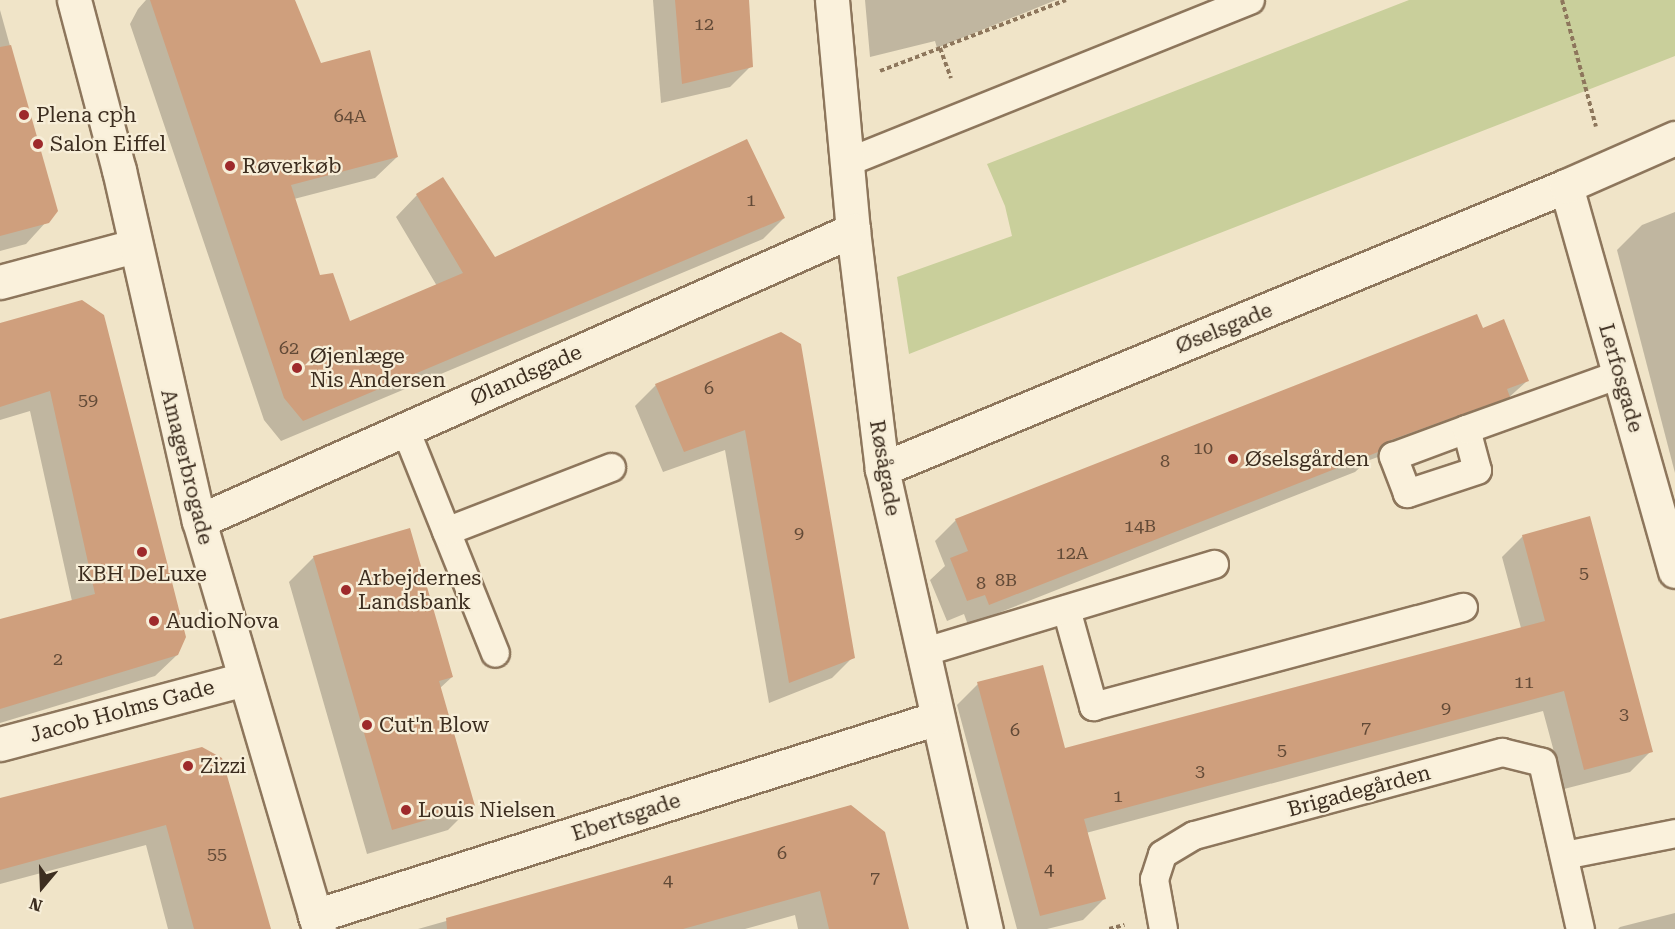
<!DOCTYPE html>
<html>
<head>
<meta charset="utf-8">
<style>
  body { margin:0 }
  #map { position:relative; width:1675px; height:929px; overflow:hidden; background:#f0e4c8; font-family:"Roboto Serif",serif }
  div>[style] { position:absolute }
  .green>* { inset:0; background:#c9cf9b }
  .shadow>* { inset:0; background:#0003 }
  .building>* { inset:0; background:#cf9f7d }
  .path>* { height:4px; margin-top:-2px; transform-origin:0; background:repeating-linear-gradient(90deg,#8d765c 0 4.5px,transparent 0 7.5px) }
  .roads { filter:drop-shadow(2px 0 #8d765c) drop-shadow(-2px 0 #8d765c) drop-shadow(0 2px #8d765c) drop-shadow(0 -2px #8d765c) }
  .lane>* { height:27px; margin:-13.5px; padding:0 13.5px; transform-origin:13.5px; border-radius:13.5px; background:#faf1dc }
  .street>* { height:33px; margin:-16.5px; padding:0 16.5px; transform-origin:16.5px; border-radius:16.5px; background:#faf1dc }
  .secondary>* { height:33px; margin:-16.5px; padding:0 16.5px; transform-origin:16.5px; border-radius:16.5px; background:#faf1dc }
  .dots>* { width:16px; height:16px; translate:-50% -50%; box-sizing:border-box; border:3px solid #f7eed8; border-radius:50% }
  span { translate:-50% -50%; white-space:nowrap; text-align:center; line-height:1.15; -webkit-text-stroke:4.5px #f7eed8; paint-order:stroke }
  .number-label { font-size:18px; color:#624a37 }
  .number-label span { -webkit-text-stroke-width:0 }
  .poi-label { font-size:21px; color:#3d2e20 }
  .left { translate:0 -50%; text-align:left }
  .street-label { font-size:21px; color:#3d2e20 }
  .north { position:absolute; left:12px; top:857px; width:60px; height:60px; -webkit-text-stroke:4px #f7eed8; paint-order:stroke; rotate:199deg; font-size:16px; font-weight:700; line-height:24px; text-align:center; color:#3d2e20 }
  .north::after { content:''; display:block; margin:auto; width:21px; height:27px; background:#3d2e20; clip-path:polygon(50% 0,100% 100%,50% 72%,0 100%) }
</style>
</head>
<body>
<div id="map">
  <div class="green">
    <i style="clip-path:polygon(1409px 0,1675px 0,1675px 56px,909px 354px,897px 277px,1012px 236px,1005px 206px,987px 164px)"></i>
  </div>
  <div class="shadow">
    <i style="clip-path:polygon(146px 0,294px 0,320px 65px,397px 157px,375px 178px,294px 199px,319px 277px,349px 323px,437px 286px,396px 217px,417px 195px,495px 259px,784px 218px,763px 239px,281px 441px,264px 420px,130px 24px,138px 9px)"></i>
    <i style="clip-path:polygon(653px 0,747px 0,751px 66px,730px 87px,661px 103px)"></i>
    <i style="clip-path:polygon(865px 0,1056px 0,937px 48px,935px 41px,870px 57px)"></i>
    <i style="clip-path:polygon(0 10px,56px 211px,26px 244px,0 251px)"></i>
    <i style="clip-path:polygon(1675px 212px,1675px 473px,1617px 250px,1642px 225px)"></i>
    <i style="clip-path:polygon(81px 302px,177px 655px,155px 676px,0 723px,0 620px,72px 601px,30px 411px,0 420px,0 325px)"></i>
    <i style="clip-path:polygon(1482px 330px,1527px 381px,1487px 417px,1367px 461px,1355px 472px,968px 625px,964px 614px,947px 621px,930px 580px,945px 566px,935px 541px,956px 520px)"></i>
    <i style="clip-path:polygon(800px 345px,853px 657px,832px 678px,769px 703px,725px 450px,663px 472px,635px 406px,656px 385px)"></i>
    <i style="clip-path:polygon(1523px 536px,1651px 751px,1630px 772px,1564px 789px,1543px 711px,1086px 833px,1104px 899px,1083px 920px,1047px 929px,1017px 929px,957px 705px,978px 684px,1064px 750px,1521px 628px,1502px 557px)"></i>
    <i style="clip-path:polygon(314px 557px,452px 677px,439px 689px,473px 805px,448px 830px,367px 854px,289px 582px)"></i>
    <i style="clip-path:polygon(202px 748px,269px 929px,168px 929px,146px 845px,0 884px,0 800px)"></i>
    <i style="clip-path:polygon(851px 807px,908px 929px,798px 929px,795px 915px,745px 929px,418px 929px)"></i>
    <i style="clip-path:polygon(1675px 913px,1675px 929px,1618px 929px,1620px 927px)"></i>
  </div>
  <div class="building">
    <i style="clip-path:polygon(150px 0,295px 0,321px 63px,370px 50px,398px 157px,291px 185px,320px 275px,333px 273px,350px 321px,463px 273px,416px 194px,443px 177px,495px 257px,747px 139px,785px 218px,303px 421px,284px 398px)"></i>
    <i style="clip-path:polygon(675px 0,749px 0,753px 67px,682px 84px)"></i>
    <i style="clip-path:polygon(11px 45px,58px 211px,49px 223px,0 236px,0 47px)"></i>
    <i style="clip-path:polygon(82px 300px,104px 315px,186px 637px,178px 655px,0 709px,0 619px,95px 594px,50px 391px,0 407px,0 323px)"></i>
    <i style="clip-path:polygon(1477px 314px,1483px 328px,1504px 319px,1529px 381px,1507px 389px,1510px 397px,1388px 441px,1378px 452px,989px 605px,985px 595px,967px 601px,950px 558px,968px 551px,955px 519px)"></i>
    <i style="clip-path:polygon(781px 332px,801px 344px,855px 658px,789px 683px,745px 430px,684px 452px,655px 384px)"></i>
    <i style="clip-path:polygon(1590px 516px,1653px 752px,1584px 770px,1564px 691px,1084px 819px,1106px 899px,1040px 916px,977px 682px,1043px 665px,1065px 748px,1545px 621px,1522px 535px)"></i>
    <i style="clip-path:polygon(410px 528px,453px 677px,439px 681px,475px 806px,392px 830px,313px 556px)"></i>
    <i style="clip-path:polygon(202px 747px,222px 758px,271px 929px,194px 929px,166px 825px,0 870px,0 798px)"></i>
    <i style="clip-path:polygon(851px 805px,885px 832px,909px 929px,829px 929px,820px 891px,683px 929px,447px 929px,446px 918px)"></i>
  </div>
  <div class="path">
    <i style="left:1562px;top:0;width:131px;rotate:75deg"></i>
    <i style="left:940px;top:48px;width:32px;rotate:70deg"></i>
    <i style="left:880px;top:71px;width:199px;rotate:-20.9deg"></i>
    <i style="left:1109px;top:929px;width:16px;rotate:-15deg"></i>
  </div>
  <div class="roads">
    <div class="lane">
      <i style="left:849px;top:161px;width:432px;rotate:-21.9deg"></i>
      <i style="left:405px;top:429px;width:241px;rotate:68.1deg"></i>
      <i style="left:1466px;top:429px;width:42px;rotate:75deg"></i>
      <i style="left:1477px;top:470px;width:74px;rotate:161.8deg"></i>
      <i style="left:1407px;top:493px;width:40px;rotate:-111deg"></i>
      <i style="left:1393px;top:456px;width:78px;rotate:-20.3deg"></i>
      <i style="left:1466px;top:429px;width:163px;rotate:-19.8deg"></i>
      <i style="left:446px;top:531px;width:177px;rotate:-21.2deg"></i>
      <i style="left:1066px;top:609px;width:101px;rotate:74.4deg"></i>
      <i style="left:1093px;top:706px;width:383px;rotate:-15deg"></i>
      <i style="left:922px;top:652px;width:305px;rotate:-16.8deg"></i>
      <i style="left:1564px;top:855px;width:113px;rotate:-11.2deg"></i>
      <i style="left:1163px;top:929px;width:51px;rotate:-100.2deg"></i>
      <i style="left:1154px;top:879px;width:26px;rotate:-72deg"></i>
      <i style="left:1162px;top:854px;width:37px;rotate:-31deg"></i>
      <i style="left:1194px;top:835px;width:319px;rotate:-15.1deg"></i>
      <i style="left:1502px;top:752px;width:41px;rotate:14deg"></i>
      <i style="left:1542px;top:762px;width:171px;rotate:77.2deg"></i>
    </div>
    <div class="street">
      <i style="left:832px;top:0;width:231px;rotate:84.8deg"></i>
      <i style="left:853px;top:230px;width:241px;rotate:83.1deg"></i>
      <i style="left:882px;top:469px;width:472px;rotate:77.3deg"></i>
      <i style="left:1566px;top:186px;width:400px;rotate:74.2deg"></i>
      <i style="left:0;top:282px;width:139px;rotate:-15deg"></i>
      <i style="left:882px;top:469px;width:740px;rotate:-22.48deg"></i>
      <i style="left:1566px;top:186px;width:119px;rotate:-23.8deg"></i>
      <i style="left:199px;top:521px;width:716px;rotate:-23.99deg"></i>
      <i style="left:0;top:744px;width:253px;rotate:-14.9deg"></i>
      <i style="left:315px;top:916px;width:653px;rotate:-17.66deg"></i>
    </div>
    <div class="secondary">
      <i style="left:74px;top:0;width:176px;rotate:75.2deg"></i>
      <i style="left:119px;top:170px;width:360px;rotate:77.2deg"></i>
      <i style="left:199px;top:521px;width:425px;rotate:73.6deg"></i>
    </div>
  </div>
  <div class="dots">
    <i style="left:24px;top:115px;background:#9e2a2b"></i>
    <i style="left:38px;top:144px;background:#9e2a2b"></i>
    <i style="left:230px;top:166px;background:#9e2a2b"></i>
    <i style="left:297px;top:368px;background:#9e2a2b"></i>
    <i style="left:1233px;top:459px;background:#9e2a2b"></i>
    <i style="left:142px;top:552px;background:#9e2a2b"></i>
    <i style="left:346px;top:590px;background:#9e2a2b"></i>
    <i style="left:154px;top:621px;background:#9e2a2b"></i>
    <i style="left:367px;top:725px;background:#9e2a2b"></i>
    <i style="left:188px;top:766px;background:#9e2a2b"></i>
    <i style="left:406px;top:810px;background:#9e2a2b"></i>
  </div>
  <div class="number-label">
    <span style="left:704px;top:24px">12</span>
    <span style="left:350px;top:116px">64A</span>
    <span style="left:751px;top:200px">1</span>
    <span style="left:289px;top:348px">62</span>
    <span style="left:709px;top:388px">6</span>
    <span style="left:88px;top:400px">59</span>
    <span style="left:1203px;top:448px">10</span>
    <span style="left:1165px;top:461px">8</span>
    <span style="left:1140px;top:526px">14B</span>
    <span style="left:799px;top:533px">9</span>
    <span style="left:1072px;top:553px">12A</span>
    <span style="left:1584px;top:573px">5</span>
    <span style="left:1006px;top:580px">8B</span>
    <span style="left:981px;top:583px">8</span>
    <span style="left:58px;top:659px">2</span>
    <span style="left:1524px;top:682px">11</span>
    <span style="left:1446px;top:708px">9</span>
    <span style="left:1624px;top:714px">3</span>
    <span style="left:1366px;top:728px">7</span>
    <span style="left:1015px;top:730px">6</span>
    <span style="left:1282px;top:750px">5</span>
    <span style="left:1200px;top:771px">3</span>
    <span style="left:1118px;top:796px">1</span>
    <span style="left:782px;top:853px">6</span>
    <span style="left:217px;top:854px">55</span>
    <span style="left:1049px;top:869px">4</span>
    <span style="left:875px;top:878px">7</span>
    <span style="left:668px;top:880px">4</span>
  </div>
  <div class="poi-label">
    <span class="left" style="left:36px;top:115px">Plena cph</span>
    <span class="left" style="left:50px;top:144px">Salon Eiffel</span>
    <span class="left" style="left:242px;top:166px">Røverkøb</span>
    <span class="left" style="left:310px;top:368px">Øjenlæge<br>Nis Andersen</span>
    <span class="left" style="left:1245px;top:459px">Øselsgården</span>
    <span style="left:142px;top:574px">KBH DeLuxe</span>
    <span class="left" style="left:358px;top:590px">Arbejdernes<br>Landsbank</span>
    <span class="left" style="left:166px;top:621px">AudioNova</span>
    <span class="left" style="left:379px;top:725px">Cut'n Blow</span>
    <span class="left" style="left:200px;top:766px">Zizzi</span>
    <span class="left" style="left:418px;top:810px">Louis Nielsen</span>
  </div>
  <div class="street-label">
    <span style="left:1224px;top:328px;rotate:-22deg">Øselsgade</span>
    <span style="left:526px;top:375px;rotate:-24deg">Ølandsgade</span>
    <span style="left:1621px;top:378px;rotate:74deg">Lerfosgade</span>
    <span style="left:187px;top:467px;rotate:76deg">Amagerbrogade</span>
    <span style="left:885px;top:468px;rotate:80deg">Røsågade</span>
    <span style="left:122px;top:711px;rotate:-15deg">Jacob Holms Gade</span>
    <span style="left:1359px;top:791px;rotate:-15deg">Brigadegården</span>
    <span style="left:626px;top:817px;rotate:-18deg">Ebertsgade</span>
  </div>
  <div class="north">N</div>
</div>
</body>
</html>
